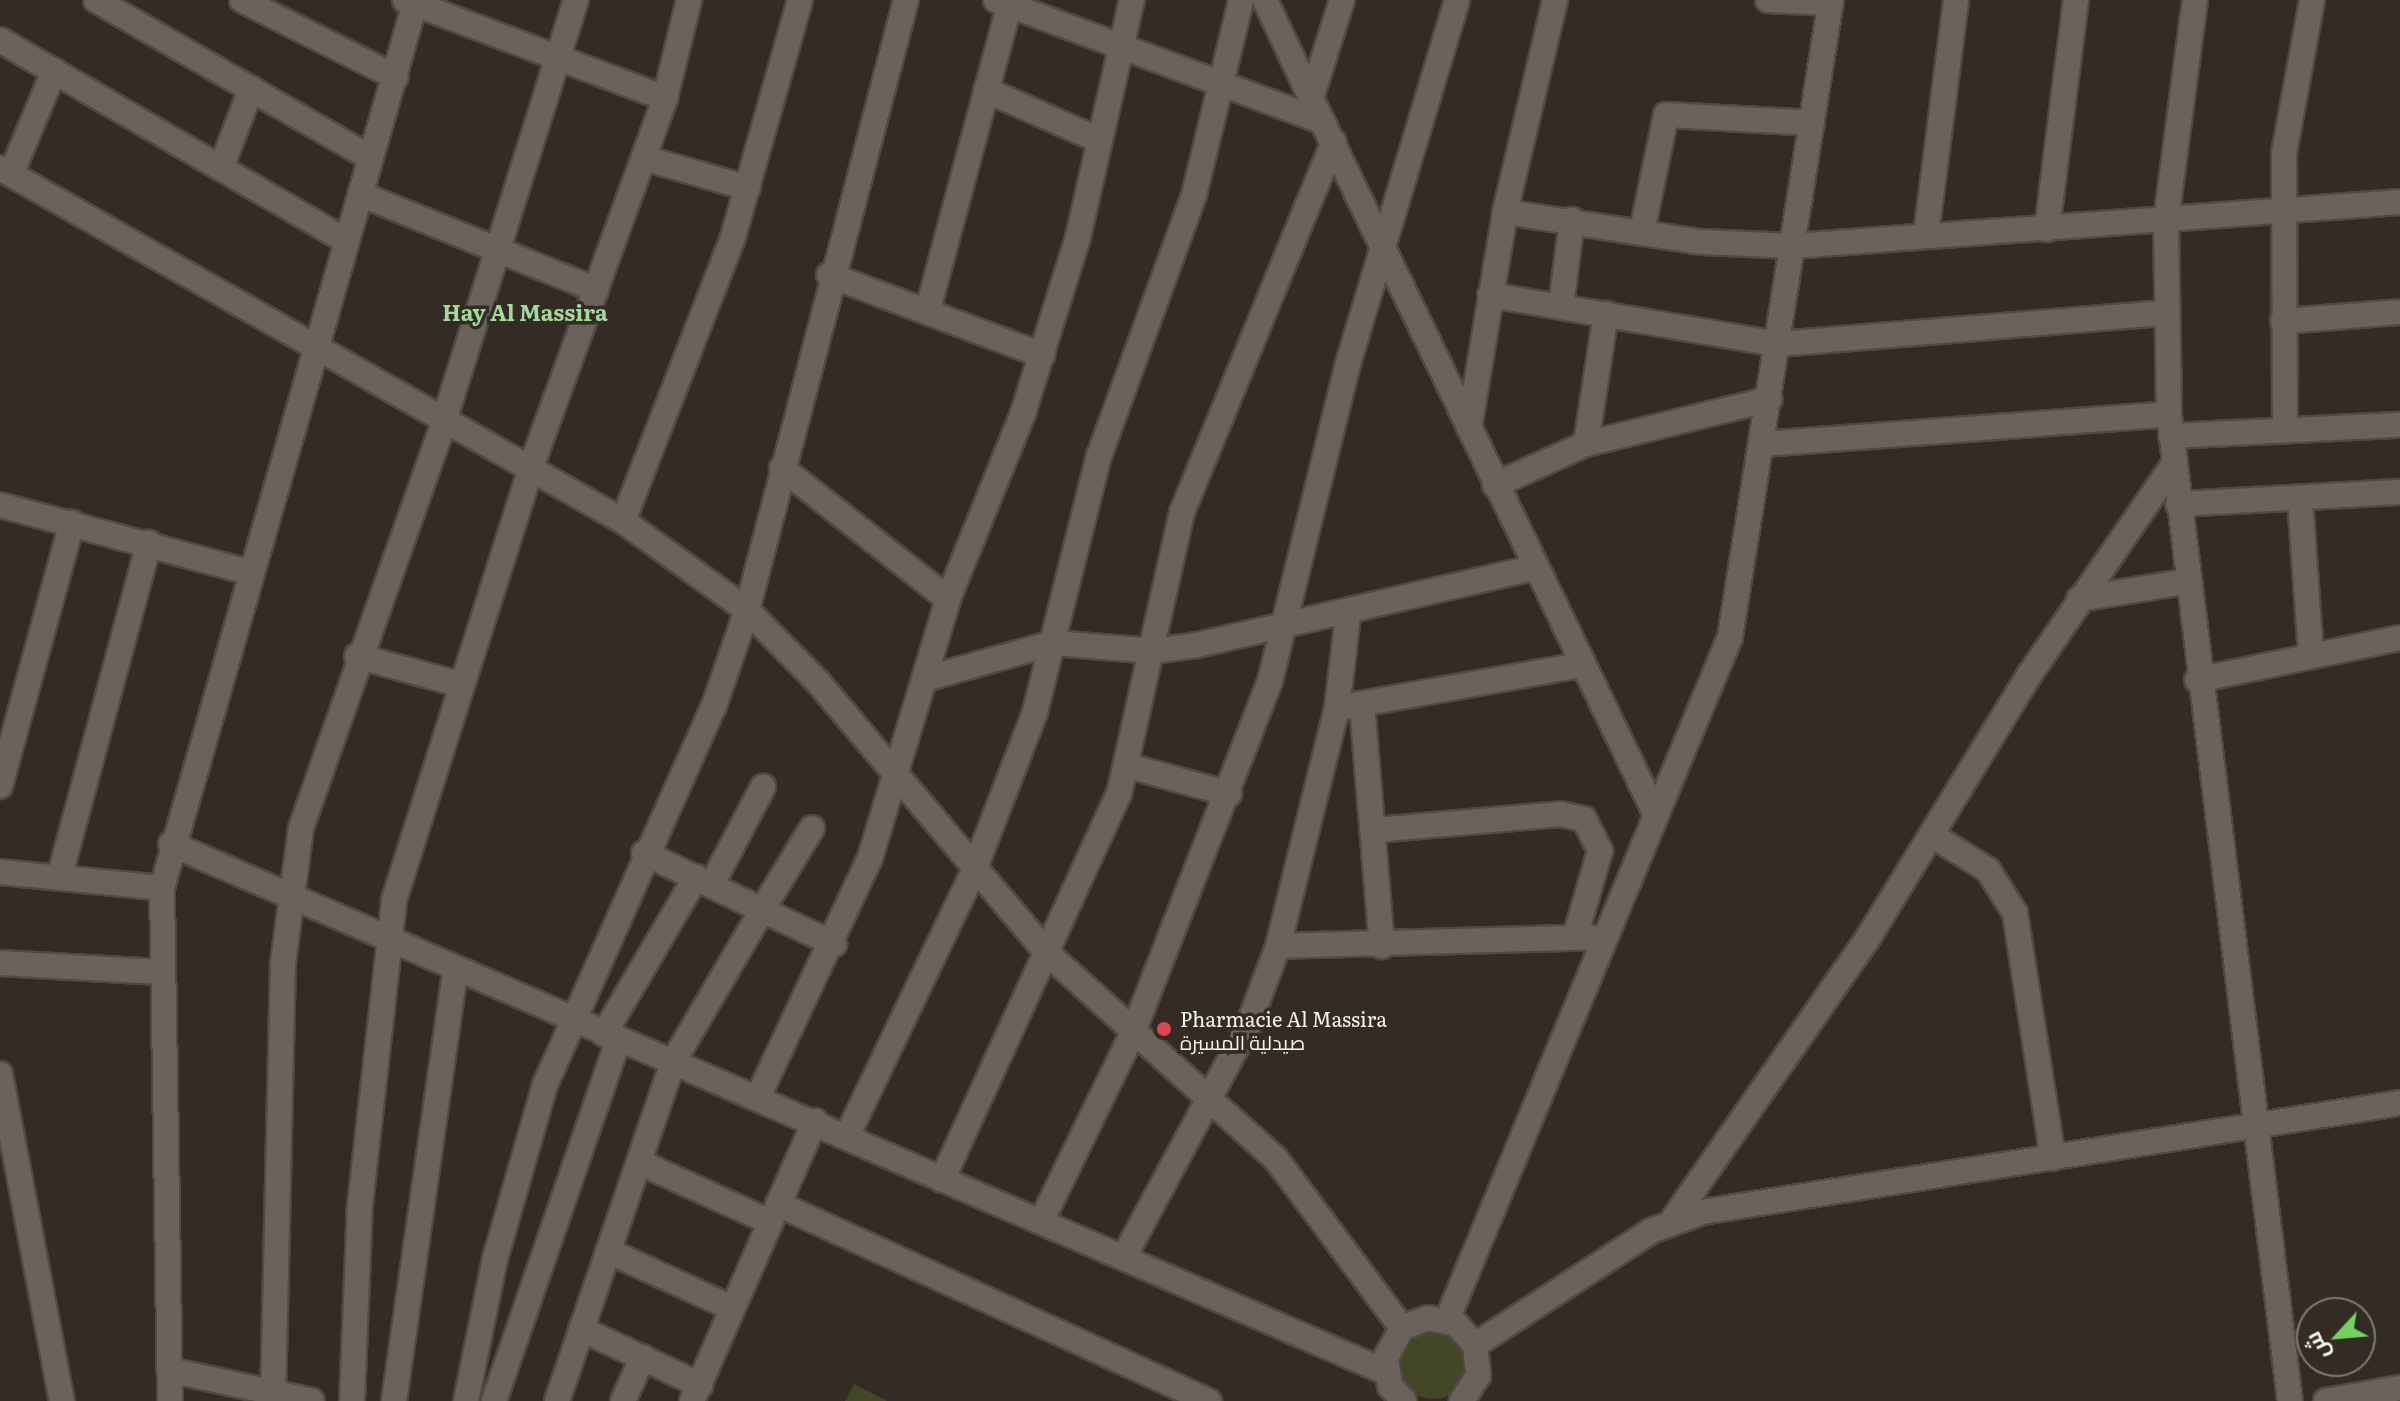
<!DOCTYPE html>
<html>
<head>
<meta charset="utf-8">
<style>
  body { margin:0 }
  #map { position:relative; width:2400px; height:1401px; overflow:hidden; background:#332c25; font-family:Literata,Cairo,serif }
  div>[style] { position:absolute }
  .green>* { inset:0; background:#434725 }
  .round { border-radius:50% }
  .roads { filter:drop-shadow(2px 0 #504a44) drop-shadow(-2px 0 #504a44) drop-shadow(0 2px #504a44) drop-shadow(0 -2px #504a44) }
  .minor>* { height:24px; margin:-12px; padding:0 12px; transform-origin:12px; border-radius:12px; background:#6b635b }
  .dots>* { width:22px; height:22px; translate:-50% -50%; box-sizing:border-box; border:4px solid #332c25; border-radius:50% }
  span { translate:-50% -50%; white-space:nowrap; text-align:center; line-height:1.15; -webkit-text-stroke:7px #332c25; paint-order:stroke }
  .poi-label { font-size:20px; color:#f6f2ed }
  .left { translate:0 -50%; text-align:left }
  .neighbourhood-label { font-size:22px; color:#a5da9d; font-weight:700 }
  .north { position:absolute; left:2296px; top:1297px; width:80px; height:80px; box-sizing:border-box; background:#332c25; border:2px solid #817b75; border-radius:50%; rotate:244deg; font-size:22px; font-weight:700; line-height:32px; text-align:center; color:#f6f2ed }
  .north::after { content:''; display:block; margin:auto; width:28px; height:36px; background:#6ed360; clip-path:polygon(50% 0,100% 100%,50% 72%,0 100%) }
</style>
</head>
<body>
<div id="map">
  <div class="green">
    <i class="round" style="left:1400px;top:1333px;width:66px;height:66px"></i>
    <i style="clip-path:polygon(854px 1384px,887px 1401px,845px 1401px)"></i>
  </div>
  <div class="roads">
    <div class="minor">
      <i style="left:96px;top:0;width:317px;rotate:29.9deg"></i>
      <i style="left:242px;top:0;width:172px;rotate:26.6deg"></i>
      <i style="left:405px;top:0;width:278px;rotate:20.7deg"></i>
      <i style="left:996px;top:0;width:348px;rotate:20.4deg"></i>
      <i style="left:1322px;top:121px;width:768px;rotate:64.3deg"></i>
      <i style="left:1265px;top:0;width:134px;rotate:64.8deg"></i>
      <i style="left:1768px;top:0;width:63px;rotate:2.7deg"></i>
      <i style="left:2195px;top:0;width:221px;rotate:97.5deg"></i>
      <i style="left:2166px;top:219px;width:195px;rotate:89.1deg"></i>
      <i style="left:2169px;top:414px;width:994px;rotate:83.01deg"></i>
      <i style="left:0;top:40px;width:397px;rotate:30.1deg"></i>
      <i style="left:986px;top:90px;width:124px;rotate:23.9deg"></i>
      <i style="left:1311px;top:98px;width:103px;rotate:-72.4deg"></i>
      <i style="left:644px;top:158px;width:108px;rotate:16.1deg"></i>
      <i style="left:0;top:168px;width:716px;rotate:29.54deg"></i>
      <i style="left:623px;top:521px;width:153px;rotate:35.7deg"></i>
      <i style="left:747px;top:610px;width:101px;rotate:45.4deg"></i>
      <i style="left:818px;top:682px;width:353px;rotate:49.8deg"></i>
      <i style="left:1046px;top:952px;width:309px;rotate:42deg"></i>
      <i style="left:1276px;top:1159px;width:211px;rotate:53.3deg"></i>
      <i style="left:221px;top:168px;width:85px;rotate:-69.2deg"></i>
      <i style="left:11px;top:174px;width:112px;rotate:-67.3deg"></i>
      <i style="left:360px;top:194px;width:255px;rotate:22.1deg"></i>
      <i style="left:1505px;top:212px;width:199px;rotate:8.7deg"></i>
      <i style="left:1702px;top:242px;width:91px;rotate:2.5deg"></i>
      <i style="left:1793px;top:246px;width:609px;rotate:-4.15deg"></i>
      <i style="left:2047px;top:229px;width:231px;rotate:-82.8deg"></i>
      <i style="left:1642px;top:231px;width:118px;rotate:-78.3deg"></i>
      <i style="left:1666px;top:115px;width:146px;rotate:3.1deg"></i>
      <i style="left:1926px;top:235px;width:237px;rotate:-82.7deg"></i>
      <i style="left:829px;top:275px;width:228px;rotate:20.6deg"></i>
      <i style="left:1490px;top:295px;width:292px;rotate:9.7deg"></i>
      <i style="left:1778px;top:344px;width:390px;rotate:-4.6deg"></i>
      <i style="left:1561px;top:306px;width:87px;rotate:-82.7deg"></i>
      <i style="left:928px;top:309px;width:320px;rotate:-75deg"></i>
      <i style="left:2283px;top:321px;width:117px;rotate:-4.4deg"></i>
      <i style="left:1469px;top:428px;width:219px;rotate:-80.5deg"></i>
      <i style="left:1505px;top:212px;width:218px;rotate:-76.7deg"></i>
      <i style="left:2285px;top:429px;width:276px;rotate:-90.2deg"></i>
      <i style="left:2284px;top:153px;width:156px;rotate:-79.6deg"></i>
      <i style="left:2171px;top:436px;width:229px;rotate:-2.8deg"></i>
      <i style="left:1586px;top:444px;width:132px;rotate:-81.3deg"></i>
      <i style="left:1763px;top:444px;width:407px;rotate:-4.2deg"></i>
      <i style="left:782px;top:468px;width:211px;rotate:38.3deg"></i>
      <i style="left:1495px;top:485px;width:100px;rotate:-24.3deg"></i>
      <i style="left:1586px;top:444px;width:189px;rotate:-13.7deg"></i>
      <i style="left:2300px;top:498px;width:156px;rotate:86deg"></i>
      <i style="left:2178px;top:504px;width:222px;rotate:-3.1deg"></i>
      <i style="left:0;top:505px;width:261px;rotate:15.1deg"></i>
      <i style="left:623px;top:521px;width:305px;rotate:-68.8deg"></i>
      <i style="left:733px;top:237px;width:246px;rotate:-74.2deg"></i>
      <i style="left:2079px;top:599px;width:106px;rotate:-9.2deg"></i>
      <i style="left:357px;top:656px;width:109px;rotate:15.4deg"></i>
      <i style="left:925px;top:679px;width:133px;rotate:-15.7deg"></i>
      <i style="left:1053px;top:643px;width:101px;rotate:4.5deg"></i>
      <i style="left:1154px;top:651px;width:43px;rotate:-7.9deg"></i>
      <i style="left:1197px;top:645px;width:345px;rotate:-12.9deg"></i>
      <i style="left:2197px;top:680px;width:207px;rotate:-11.7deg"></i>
      <i style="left:1362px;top:704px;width:243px;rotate:85.3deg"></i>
      <i style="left:1337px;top:708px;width:249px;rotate:-10deg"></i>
      <i style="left:1129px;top:766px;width:104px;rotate:15.6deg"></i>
      <i style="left:0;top:786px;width:273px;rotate:-74.7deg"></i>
      <i style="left:1375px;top:830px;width:186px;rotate:-4.9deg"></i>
      <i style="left:1560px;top:814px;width:25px;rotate:12deg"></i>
      <i style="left:1584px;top:819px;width:36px;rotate:63deg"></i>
      <i style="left:1600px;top:851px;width:90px;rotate:106.2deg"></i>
      <i style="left:1933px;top:836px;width:65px;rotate:31.7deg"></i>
      <i style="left:1988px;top:870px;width:51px;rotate:57.9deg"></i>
      <i style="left:2015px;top:913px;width:248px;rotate:81.2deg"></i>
      <i style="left:171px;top:844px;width:1325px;rotate:23.49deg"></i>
      <i style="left:644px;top:853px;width:131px;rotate:25.8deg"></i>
      <i style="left:762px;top:910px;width:96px;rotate:-58.6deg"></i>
      <i style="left:0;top:872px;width:163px;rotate:5.6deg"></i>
      <i style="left:60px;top:875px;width:344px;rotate:-75deg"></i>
      <i style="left:712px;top:884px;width:110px;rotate:-62.3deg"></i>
      <i style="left:1278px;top:946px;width:313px;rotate:-1.6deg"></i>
      <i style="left:0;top:963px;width:160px;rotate:3.2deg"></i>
      <i style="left:604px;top:1034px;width:182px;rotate:-59.6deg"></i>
      <i style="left:0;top:1074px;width:333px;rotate:79.3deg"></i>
      <i style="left:758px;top:1097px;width:264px;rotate:-64.9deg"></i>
      <i style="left:870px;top:858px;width:270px;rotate:-73.2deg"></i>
      <i style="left:948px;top:599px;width:201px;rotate:-68deg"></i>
      <i style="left:1023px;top:413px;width:184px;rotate:-72.6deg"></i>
      <i style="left:1078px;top:237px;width:243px;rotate:-77.2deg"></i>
      <i style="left:847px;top:1136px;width:292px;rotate:-64.4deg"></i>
      <i style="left:973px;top:873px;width:173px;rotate:-68.9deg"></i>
      <i style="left:1035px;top:712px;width:264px;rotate:-76deg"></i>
      <i style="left:1099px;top:456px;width:278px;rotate:-70deg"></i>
      <i style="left:1194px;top:195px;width:201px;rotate:-76.4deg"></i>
      <i style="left:641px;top:1163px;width:142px;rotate:24.6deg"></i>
      <i style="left:942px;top:1180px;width:425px;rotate:-65.4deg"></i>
      <i style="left:1119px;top:794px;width:289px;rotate:-77.4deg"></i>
      <i style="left:1182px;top:512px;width:400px;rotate:-67.7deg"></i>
      <i style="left:778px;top:1204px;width:474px;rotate:24.6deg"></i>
      <i style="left:1042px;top:1220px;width:206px;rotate:-64.1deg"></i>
      <i style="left:1132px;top:1035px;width:380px;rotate:-68.7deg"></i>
      <i style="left:1270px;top:681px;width:323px;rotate:-76.2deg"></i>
      <i style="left:1347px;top:367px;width:383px;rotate:-73.3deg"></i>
      <i style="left:1672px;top:1221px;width:344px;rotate:-55.3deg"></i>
      <i style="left:1868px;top:938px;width:310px;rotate:-58.5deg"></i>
      <i style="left:2030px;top:674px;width:255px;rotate:-55.6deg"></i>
      <i style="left:608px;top:1251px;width:136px;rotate:24.7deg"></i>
      <i style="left:1124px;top:1257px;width:262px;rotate:-61.8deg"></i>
      <i style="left:1248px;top:1026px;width:85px;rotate:-69.4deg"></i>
      <i style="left:1278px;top:946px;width:245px;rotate:-76.1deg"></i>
      <i style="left:1337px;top:708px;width:93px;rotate:-83.2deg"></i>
      <i style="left:1447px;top:1320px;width:739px;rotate:-67.49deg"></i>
      <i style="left:1730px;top:637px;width:645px;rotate:-80.99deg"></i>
      <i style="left:581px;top:1329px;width:132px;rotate:25.2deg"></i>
      <i style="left:1475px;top:1345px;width:210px;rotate:-32.9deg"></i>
      <i style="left:1651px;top:1231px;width:54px;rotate:-20.4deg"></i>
      <i style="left:1702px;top:1212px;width:706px;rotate:-8.88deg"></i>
      <i style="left:169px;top:1370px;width:146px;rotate:12.2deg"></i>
      <i style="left:170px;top:1401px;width:513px;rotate:-90.89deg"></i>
      <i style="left:162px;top:888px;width:924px;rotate:-74.04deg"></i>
      <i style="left:273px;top:1401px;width:438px;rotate:-88.7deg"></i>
      <i style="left:283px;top:963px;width:136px;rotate:-82.4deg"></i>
      <i style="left:301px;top:828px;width:431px;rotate:-70.6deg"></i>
      <i style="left:444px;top:421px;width:441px;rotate:-72.6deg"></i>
      <i style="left:352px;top:1401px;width:196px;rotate:-87.7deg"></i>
      <i style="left:360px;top:1205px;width:307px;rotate:-83.6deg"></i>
      <i style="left:394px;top:900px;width:454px;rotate:-72.4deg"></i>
      <i style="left:531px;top:467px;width:393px;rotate:-70deg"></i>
      <i style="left:665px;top:98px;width:101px;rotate:-76.2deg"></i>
      <i style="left:394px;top:1401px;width:437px;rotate:-81.9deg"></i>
      <i style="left:466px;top:1401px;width:145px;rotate:-78.5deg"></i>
      <i style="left:495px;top:1259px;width:181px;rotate:-74deg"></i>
      <i style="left:545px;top:1085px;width:415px;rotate:-66deg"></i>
      <i style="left:714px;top:706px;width:102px;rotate:-71deg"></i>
      <i style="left:747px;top:610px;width:630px;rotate:-75.39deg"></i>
      <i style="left:494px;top:1401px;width:382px;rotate:-71deg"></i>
      <i style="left:557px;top:1401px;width:358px;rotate:-71.1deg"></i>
      <i style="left:673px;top:1062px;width:176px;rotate:-59.6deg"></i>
      <i style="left:762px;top:910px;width:80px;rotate:25.3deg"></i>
      <i style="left:623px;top:1401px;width:48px;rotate:-65.6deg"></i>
      <i style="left:692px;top:1401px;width:306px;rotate:-66.3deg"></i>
      <i style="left:1404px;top:1401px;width:21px;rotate:-133deg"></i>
      <i style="left:1390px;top:1386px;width:29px;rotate:-98deg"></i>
      <i style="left:1386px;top:1357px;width:33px;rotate:-61deg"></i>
      <i style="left:1402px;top:1328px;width:28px;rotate:-21deg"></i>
      <i style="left:1428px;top:1318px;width:29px;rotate:12deg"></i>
      <i style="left:1456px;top:1324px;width:28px;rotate:48deg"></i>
      <i style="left:1475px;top:1345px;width:31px;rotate:84deg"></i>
      <i style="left:1478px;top:1376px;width:30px;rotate:123deg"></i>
      <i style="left:2326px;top:1401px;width:75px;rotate:-10deg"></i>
    </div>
  </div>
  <div class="dots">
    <i style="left:1164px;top:1029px;background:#e0444e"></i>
  </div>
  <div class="poi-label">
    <span class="left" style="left:1180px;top:1030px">Pharmacie Al Massira<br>صيدلية المسيرة</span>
  </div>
  <div class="neighbourhood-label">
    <span style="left:525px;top:312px">Hay Al Massira</span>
  </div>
  <div class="north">ش</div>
</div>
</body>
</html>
